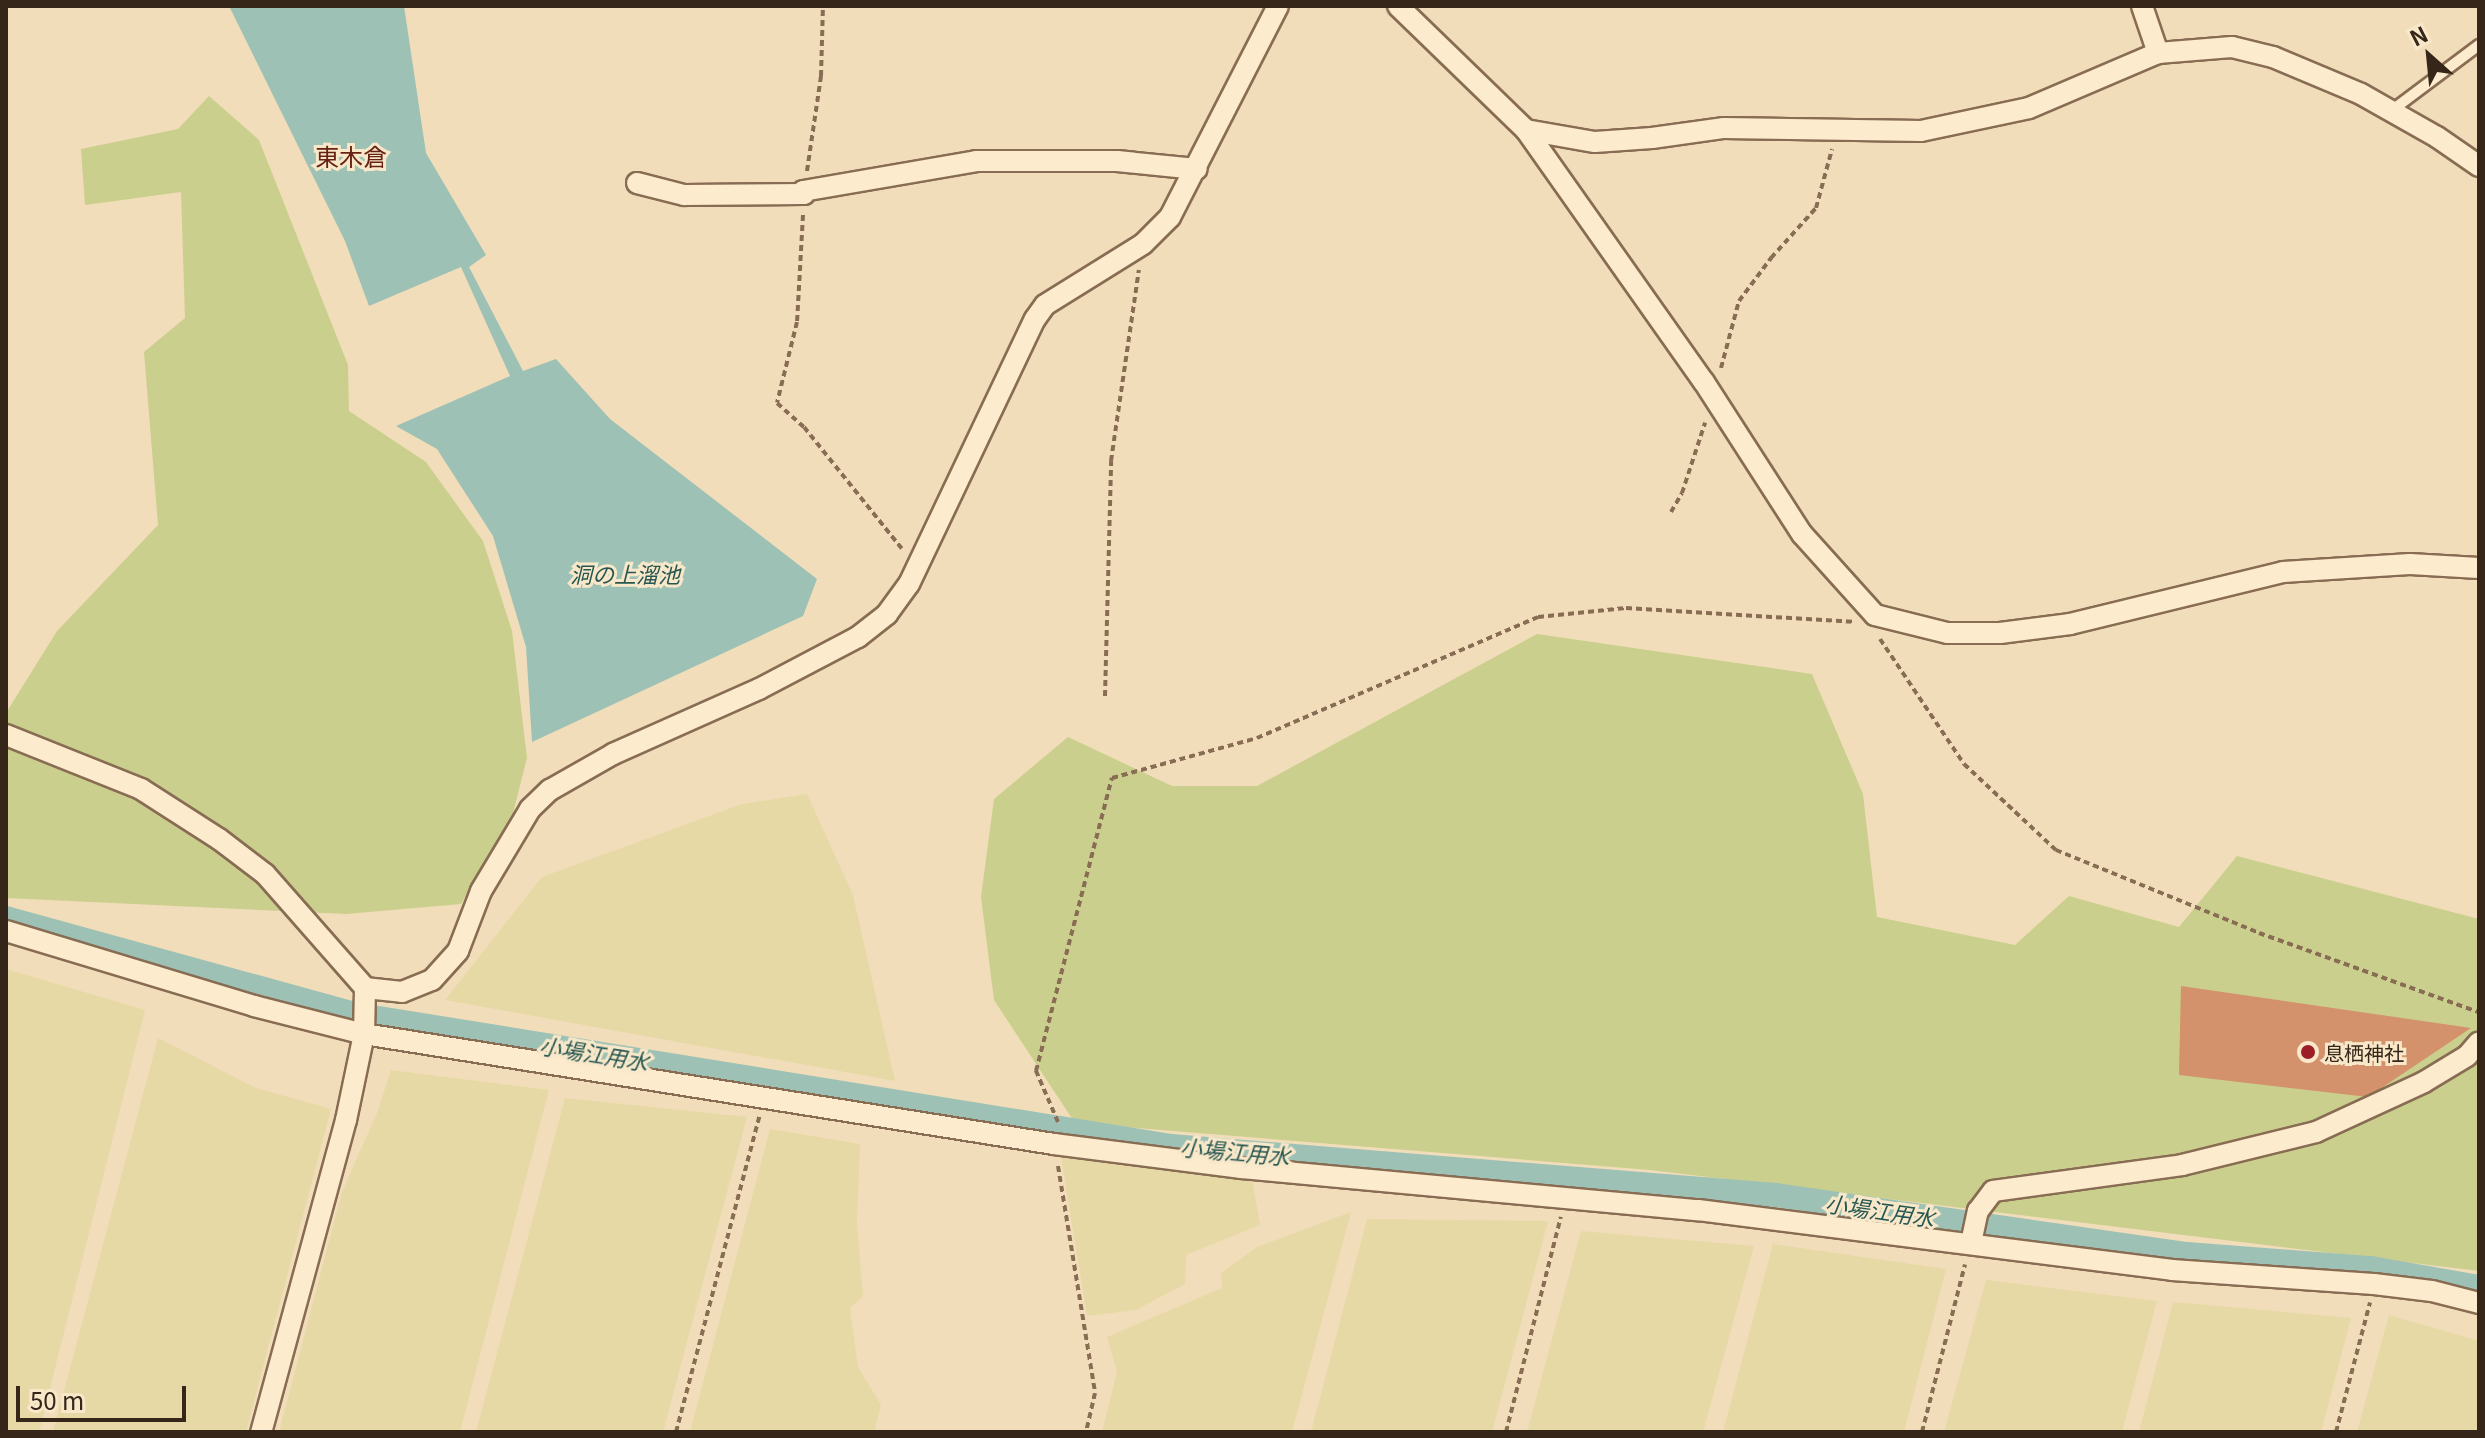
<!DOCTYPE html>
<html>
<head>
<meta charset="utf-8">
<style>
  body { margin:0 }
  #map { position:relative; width:2485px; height:1438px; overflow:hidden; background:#f1ddb9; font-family:Georgia,"Noto Sans JP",serif }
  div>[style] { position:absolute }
  .farmland>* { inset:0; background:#e7d9a6 }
  .green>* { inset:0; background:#cbcf8d }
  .water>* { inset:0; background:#9ec1b5 }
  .canal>* { height:24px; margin:-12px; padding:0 12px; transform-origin:12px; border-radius:12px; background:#9ec1b5 }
  .building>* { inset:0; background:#d3916c }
  .path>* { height:4px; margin-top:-2px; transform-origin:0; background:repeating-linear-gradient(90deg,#886c53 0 6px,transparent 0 10px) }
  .roads { filter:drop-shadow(2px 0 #886c53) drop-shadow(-2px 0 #886c53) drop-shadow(0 2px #886c53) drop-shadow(0 -2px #886c53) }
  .service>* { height:10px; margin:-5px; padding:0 5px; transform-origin:5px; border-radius:5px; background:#fcebcd }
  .minor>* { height:20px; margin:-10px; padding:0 10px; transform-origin:10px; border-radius:10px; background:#fcebcd }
  .dots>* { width:22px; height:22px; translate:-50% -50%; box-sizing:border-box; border:4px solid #f8e8c9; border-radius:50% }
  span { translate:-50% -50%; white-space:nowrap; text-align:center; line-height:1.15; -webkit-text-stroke:6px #f8e8c9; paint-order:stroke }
  .poi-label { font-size:20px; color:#362619 }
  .left { translate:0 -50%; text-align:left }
  .water-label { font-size:22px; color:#275752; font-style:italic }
  .quarter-label { font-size:24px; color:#662215 }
  .frame { position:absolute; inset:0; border:8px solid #362619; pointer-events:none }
  .north { position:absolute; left:2389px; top:16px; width:80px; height:80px; -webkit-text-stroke:6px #f8e8c9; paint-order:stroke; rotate:333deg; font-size:22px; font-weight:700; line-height:32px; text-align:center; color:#362619 }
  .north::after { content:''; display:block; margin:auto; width:28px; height:36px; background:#362619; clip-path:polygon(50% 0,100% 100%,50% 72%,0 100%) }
  .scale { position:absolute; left:16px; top:1386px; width:170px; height:36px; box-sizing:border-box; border:4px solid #362619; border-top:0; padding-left:10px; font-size:24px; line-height:28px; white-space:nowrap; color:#362619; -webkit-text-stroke:6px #f8e8c9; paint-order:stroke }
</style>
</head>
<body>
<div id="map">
  <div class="farmland">
    <i style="clip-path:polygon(807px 794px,853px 895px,895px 1081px,445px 1000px,542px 877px,742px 804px)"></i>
    <i style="clip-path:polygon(6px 969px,145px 1010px,39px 1432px,6px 1432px)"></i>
    <i style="clip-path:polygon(158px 1038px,256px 1088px,331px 1109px,246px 1432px,53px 1432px)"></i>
    <i style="clip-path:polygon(391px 1070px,549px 1090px,460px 1432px,279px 1432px,342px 1192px,377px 1113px)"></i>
    <i style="clip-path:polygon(565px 1098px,747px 1117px,663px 1432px,476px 1432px)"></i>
    <i style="clip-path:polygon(770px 1129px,860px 1144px,857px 1222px,863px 1296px,850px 1308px,858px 1367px,881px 1405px,874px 1432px,690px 1432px)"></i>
    <i style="clip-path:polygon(1061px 1157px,1251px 1173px,1260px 1225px,1186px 1255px,1185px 1284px,1136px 1310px,1087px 1316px)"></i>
    <i style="clip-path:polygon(1351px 1212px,1292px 1432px,1102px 1432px,1117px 1371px,1107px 1337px,1222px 1288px,1221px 1273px,1257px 1247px)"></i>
    <i style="clip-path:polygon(1367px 1219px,1548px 1221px,1492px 1432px,1311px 1432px)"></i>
    <i style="clip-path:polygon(1581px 1231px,1754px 1246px,1703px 1432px,1527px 1432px)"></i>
    <i style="clip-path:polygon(1773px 1244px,1946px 1269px,1904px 1432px,1723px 1432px)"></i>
    <i style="clip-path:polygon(1986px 1280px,2157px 1301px,2122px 1432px,1944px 1432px)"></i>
    <i style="clip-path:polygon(2173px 1302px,2351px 1318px,2321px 1432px,2139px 1432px)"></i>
    <i style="clip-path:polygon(2389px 1315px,2479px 1341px,2479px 1432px,2357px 1432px)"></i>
  </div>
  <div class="green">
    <i style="clip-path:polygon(209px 96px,259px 140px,348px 365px,349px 411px,426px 462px,483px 541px,512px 631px,527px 758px,513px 813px,461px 904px,346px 914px,6px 898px,6px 713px,57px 631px,158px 525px,144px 352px,185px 318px,181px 192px,85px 205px,81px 149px,178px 129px)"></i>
    <i style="clip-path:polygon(1537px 634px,1812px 674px,1863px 794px,1877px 917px,2015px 945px,2069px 896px,2179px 927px,2237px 856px,2479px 919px,2479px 1271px,1650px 1170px,1075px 1123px,994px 1000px,981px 897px,994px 799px,1068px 737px,1172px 786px,1257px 786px)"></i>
  </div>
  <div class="water">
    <i style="clip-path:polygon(229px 6px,404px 6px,426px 153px,486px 255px,469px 267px,523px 371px,556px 359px,610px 419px,817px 579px,803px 616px,532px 742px,526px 647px,493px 536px,437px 449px,396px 426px,510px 376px,461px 267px,369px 306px,345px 241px)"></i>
  </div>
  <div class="canal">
    <i style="left:6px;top:918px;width:361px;rotate:15.4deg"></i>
    <i style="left:354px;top:1014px;width:828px;rotate:9.18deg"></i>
    <i style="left:1171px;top:1146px;width:607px;rotate:4.63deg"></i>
    <i style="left:1776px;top:1195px;width:415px;rotate:8.2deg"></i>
    <i style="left:2187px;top:1254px;width:185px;rotate:4.4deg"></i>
    <i style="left:2371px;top:1268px;width:110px;rotate:10deg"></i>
  </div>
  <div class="building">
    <i style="clip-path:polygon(2181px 986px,2471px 1028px,2368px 1097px,2179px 1075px)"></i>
  </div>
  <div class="path">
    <i style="left:807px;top:171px;width:96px;rotate:-81.6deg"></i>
    <i style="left:821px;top:76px;width:70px;rotate:-88.4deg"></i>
    <i style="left:803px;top:215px;width:107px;rotate:93.2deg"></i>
    <i style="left:797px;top:322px;width:83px;rotate:103.9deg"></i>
    <i style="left:777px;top:403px;width:36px;rotate:42deg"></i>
    <i style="left:804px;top:427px;width:156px;rotate:51.2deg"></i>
    <i style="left:1721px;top:368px;width:69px;rotate:-75deg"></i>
    <i style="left:1739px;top:301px;width:54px;rotate:-53.3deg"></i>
    <i style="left:1771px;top:258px;width:67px;rotate:-48deg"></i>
    <i style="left:1816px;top:208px;width:61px;rotate:-74.8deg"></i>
    <i style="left:1671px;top:512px;width:22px;rotate:-60deg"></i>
    <i style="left:1682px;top:493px;width:74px;rotate:-71.8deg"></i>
    <i style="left:1880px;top:639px;width:151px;rotate:56.1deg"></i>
    <i style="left:1964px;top:764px;width:126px;rotate:43.1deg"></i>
    <i style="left:2056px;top:850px;width:219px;rotate:22.2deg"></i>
    <i style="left:2259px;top:933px;width:234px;rotate:19.8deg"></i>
    <i style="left:1105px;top:696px;width:235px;rotate:-88.5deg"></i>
    <i style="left:1111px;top:461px;width:193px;rotate:-81.7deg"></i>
    <i style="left:1058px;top:1122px;width:56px;rotate:-113.3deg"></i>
    <i style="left:1036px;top:1071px;width:303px;rotate:-75.5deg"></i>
    <i style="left:1112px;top:778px;width:150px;rotate:-15.4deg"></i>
    <i style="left:1257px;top:738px;width:306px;rotate:-23.3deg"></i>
    <i style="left:1538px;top:617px;width:88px;rotate:-5.8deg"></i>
    <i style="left:1626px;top:608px;width:227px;rotate:3.5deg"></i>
    <i style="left:1058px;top:1166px;width:230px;rotate:80.7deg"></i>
    <i style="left:1095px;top:1393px;width:40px;rotate:103deg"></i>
    <i style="left:676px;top:1432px;width:326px;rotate:-75.2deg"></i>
    <i style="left:1506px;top:1432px;width:222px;rotate:-75.7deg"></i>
    <i style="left:1922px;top:1432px;width:173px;rotate:-75.6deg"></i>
    <i style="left:2336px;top:1432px;width:134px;rotate:-75.3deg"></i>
  </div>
  <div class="roads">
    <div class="service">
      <i style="left:2391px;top:111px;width:110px;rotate:-36.9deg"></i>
    </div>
    <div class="minor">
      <i style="left:1398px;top:6px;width:178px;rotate:44.1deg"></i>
      <i style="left:1526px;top:130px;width:309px;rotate:54.8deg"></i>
      <i style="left:1704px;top:382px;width:181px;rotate:57.2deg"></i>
      <i style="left:1802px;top:534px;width:109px;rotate:48deg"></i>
      <i style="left:1875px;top:615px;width:74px;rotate:14deg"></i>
      <i style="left:1947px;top:633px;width:53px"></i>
      <i style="left:2000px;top:633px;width:71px;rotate:-7.3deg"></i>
      <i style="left:2070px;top:624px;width:219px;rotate:-13.7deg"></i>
      <i style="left:2283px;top:572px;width:127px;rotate:-3.6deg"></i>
      <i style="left:2410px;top:564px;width:69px;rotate:3.3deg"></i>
      <i style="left:2142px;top:6px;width:50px;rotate:71.2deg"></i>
      <i style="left:1526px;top:130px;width:70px;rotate:9.9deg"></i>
      <i style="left:1595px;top:142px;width:57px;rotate:-4deg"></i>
      <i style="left:1652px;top:138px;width:73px;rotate:-7.9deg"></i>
      <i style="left:1724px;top:128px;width:197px;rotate:0.9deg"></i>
      <i style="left:1921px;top:131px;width:110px;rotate:-12deg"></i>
      <i style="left:2029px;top:108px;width:140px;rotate:-23.1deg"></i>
      <i style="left:2158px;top:53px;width:74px;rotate:-4.6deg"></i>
      <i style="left:2232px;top:47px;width:42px;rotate:13.7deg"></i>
      <i style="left:2273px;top:57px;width:95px;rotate:22.8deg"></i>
      <i style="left:2361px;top:94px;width:87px;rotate:29.5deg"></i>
      <i style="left:2437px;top:137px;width:51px;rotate:34.6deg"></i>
      <i style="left:637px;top:183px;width:49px;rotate:14.3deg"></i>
      <i style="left:684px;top:195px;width:120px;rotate:-0.5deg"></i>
      <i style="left:804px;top:194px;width:3px;rotate:-108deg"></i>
      <i style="left:803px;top:191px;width:176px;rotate:-9.8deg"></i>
      <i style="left:976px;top:161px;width:141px"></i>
      <i style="left:1117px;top:161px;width:80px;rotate:5.7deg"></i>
      <i style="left:6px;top:735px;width:145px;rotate:21.8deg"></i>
      <i style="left:141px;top:789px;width:93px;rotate:32.7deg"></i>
      <i style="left:219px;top:839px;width:58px;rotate:37.3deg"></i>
      <i style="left:265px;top:874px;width:152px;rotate:48.7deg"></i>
      <i style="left:365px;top:988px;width:46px;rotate:91.2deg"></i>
      <i style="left:364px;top:1034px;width:88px;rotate:101.8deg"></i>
      <i style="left:346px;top:1120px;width:323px;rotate:105.2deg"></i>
      <i style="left:6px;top:931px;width:259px;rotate:16.8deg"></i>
      <i style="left:254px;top:1006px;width:114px;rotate:14.3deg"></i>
      <i style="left:364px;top:1034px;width:699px;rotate:9.06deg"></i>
      <i style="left:1054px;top:1144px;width:189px;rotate:7.3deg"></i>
      <i style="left:1241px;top:1168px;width:459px;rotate:5.3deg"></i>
      <i style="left:1698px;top:1210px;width:478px;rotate:7.2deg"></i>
      <i style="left:2172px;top:1270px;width:202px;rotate:4deg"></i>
      <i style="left:2374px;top:1284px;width:58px;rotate:6.9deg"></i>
      <i style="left:2432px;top:1291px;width:49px;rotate:14.3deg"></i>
      <i style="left:365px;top:988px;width:37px;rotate:6deg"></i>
      <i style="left:402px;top:992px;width:32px;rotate:-22deg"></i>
      <i style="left:432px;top:980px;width:39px;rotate:-48deg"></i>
      <i style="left:458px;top:951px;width:64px;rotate:-69deg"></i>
      <i style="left:481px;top:891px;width:96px;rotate:-59.1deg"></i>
      <i style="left:530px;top:809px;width:28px;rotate:-44deg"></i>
      <i style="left:550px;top:790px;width:73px;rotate:-29.7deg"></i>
      <i style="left:613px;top:754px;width:160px;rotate:-24deg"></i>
      <i style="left:759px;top:689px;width:112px;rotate:-27.7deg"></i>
      <i style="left:858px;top:637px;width:37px;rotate:-38deg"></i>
      <i style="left:887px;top:614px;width:37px;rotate:-54deg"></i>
      <i style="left:909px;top:584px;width:293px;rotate:-64.6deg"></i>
      <i style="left:1035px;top:319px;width:17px;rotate:-54deg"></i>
      <i style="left:1045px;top:305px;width:115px;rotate:-31.9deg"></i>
      <i style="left:1143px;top:244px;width:38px;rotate:-45deg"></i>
      <i style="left:1170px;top:217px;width:237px;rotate:-62.9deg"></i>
      <i style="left:1971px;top:1243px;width:33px;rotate:-78deg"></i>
      <i style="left:1978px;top:1211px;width:25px;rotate:-53deg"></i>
      <i style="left:1993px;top:1191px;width:191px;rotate:-7.8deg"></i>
      <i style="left:2182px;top:1165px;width:138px;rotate:-13.8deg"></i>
      <i style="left:2316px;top:1132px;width:119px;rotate:-24.8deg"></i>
      <i style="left:2424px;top:1082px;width:50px;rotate:-31.2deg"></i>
      <i style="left:2467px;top:1056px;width:18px;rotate:-49deg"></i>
    </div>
  </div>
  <div class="dots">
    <i style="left:2308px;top:1052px;background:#9c1e26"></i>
  </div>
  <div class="poi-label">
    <span class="left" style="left:2324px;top:1052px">息栖神社</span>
  </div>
  <div class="water-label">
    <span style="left:625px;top:574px">洞の上溜池</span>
    <span style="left:594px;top:1053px;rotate:9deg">小場江用水</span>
    <span style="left:1235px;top:1151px;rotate:5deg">小場江用水</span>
    <span style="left:1880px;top:1210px;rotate:8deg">小場江用水</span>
  </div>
  <div class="quarter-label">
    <span style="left:351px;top:156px">東木倉</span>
  </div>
  <div class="frame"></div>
  <div class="north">N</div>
  <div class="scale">50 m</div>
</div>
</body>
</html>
